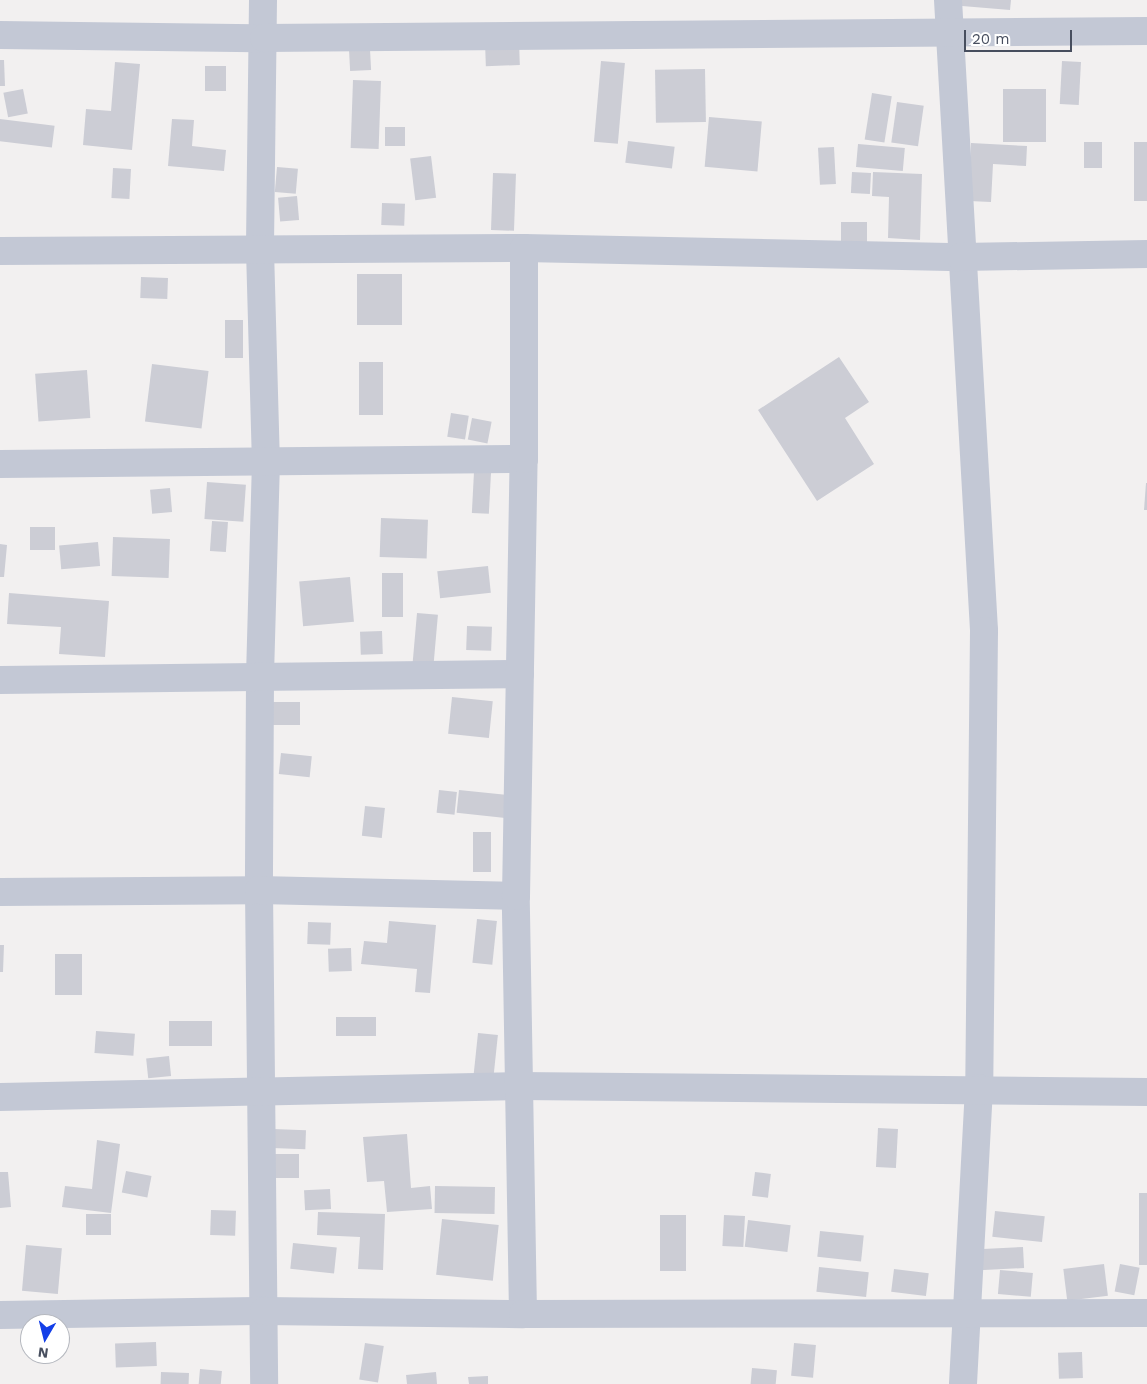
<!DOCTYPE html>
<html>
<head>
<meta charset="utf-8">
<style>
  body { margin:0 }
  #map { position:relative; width:1147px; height:1384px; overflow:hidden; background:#f2f0f0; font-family:"Work Sans",sans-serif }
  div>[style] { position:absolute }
  .building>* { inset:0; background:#cccdd5; transform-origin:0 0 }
  .minor>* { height:28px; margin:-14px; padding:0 14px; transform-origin:14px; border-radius:14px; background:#c3c8d5 }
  span { translate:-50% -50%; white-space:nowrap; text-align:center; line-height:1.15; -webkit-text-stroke:5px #fff; paint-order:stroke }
  .north { position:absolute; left:20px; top:1314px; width:50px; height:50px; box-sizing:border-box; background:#fff; border:1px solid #b5b8bf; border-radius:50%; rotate:188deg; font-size:14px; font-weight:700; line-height:20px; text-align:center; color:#474e5e }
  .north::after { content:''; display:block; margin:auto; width:18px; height:22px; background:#143fe8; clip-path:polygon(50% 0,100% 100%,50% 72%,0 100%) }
  .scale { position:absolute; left:964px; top:30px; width:108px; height:22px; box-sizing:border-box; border:2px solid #474e5e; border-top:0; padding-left:6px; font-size:15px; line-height:18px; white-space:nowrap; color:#474e5e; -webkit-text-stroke:4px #fff; paint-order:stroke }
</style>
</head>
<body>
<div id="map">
  <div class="building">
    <i style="clip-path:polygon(950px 0,1011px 0,1010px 10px,950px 5px)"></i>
    <i style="left:519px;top:41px;width:24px;height:34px;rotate:88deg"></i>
    <i style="left:370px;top:49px;width:21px;height:21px;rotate:87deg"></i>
    <i style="clip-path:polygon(0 60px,4px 60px,5px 86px,0 86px)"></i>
    <i style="left:601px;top:61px;width:24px;height:81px;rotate:5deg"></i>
    <i style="left:1062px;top:61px;width:19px;height:43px;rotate:3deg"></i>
    <i style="clip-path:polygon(115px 62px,140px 64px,132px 150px,83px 145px,86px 109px,111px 111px)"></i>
    <i style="left:205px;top:66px;width:21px;height:25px"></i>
    <i style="left:705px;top:69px;width:53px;height:50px;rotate:89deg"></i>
    <i style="left:353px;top:80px;width:28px;height:68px;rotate:2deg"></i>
    <i style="left:23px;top:89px;width:25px;height:20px;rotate:79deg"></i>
    <i style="left:1003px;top:89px;width:43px;height:53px"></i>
    <i style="left:872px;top:93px;width:20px;height:47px;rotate:9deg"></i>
    <i style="left:897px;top:102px;width:27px;height:41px;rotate:8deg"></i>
    <i style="left:709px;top:117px;width:53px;height:50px;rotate:5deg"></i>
    <i style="left:0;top:119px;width:55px;height:22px;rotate:7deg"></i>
    <i style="clip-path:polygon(172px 119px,194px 120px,192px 146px,226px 150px,224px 171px,168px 166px)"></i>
    <i style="left:385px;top:127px;width:20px;height:19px"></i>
    <i style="left:628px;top:141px;width:47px;height:22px;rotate:7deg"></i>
    <i style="left:1084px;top:142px;width:18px;height:26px"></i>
    <i style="left:1134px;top:142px;width:13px;height:59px"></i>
    <i style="clip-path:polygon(971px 143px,1027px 146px,1026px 166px,993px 164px,991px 202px,969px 201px)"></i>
    <i style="left:858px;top:144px;width:47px;height:23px;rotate:5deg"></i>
    <i style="left:834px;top:147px;width:37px;height:16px;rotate:87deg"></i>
    <i style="left:431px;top:156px;width:42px;height:21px;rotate:83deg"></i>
    <i style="left:277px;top:167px;width:21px;height:25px;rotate:5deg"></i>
    <i style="left:113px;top:168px;width:18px;height:30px;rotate:3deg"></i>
    <i style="left:852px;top:172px;width:19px;height:21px;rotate:3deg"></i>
    <i style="clip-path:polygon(873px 172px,922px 174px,920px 240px,888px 238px,889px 197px,872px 196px)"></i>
    <i style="left:493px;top:173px;width:23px;height:57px;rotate:2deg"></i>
    <i style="left:297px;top:196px;width:24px;height:19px;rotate:85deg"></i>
    <i style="left:382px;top:203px;width:23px;height:22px;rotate:2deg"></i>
    <i style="left:841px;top:222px;width:26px;height:20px"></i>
    <i style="left:357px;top:274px;width:45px;height:51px"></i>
    <i style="left:141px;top:277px;width:27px;height:21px;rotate:2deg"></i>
    <i style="left:225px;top:320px;width:18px;height:38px"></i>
    <i style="clip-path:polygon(839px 357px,869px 402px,845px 418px,874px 464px,817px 501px,758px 410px)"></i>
    <i style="left:359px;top:362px;width:24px;height:53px"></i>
    <i style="left:152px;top:364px;width:57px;height:58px;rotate:7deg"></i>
    <i style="left:87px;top:370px;width:48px;height:52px;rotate:86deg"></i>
    <i style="left:451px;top:413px;width:18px;height:24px;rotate:9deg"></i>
    <i style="left:472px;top:418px;width:20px;height:22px;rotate:11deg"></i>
    <i style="left:474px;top:472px;width:17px;height:41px;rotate:3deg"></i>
    <i style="left:207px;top:482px;width:39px;height:37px;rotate:4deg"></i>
    <i style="clip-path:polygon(1146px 483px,1147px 483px,1147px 510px,1144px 510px)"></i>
    <i style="left:170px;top:488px;width:24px;height:20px;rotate:85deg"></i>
    <i style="left:381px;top:518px;width:47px;height:39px;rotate:2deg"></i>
    <i style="left:212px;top:521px;width:16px;height:30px;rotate:4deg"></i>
    <i style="left:30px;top:527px;width:25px;height:23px"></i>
    <i style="left:113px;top:537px;width:57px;height:39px;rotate:2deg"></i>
    <i style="left:98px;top:542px;width:24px;height:39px;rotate:85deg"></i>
    <i style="clip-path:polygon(0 544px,7px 545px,4px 577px,0 577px)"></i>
    <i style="left:488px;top:566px;width:27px;height:51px;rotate:84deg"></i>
    <i style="left:382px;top:573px;width:21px;height:44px"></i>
    <i style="left:350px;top:577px;width:45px;height:51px;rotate:85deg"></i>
    <i style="clip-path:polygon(9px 593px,109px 601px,105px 657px,59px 654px,61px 627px,7px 624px)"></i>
    <i style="left:417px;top:613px;width:21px;height:54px;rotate:5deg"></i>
    <i style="left:467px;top:626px;width:25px;height:24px;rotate:2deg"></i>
    <i style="left:382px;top:631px;width:23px;height:22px;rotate:88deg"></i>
    <i style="left:452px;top:697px;width:41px;height:37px;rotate:6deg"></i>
    <i style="left:265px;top:702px;width:35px;height:23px"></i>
    <i style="left:281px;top:753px;width:31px;height:21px;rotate:6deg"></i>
    <i style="left:439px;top:790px;width:18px;height:23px;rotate:6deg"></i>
    <i style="left:459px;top:790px;width:49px;height:23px;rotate:6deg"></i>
    <i style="left:365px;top:806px;width:20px;height:30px;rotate:6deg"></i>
    <i style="left:473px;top:832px;width:18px;height:40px"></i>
    <i style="left:477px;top:919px;width:20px;height:44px;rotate:6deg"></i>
    <i style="clip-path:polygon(389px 921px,436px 925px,430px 993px,415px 992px,417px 969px,361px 964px,364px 941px,387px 943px)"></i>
    <i style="left:308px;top:922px;width:23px;height:22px;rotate:2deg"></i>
    <i style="clip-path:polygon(0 945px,4px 945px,3px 972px,0 972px)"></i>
    <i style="left:351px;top:948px;width:23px;height:23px;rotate:88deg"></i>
    <i style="left:55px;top:954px;width:27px;height:41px"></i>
    <i style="left:376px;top:1017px;width:19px;height:40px;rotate:90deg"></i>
    <i style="left:212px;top:1021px;width:25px;height:43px;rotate:90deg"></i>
    <i style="left:96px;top:1031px;width:39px;height:22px;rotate:4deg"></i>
    <i style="left:478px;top:1033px;width:20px;height:49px;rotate:6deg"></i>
    <i style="left:169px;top:1056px;width:20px;height:23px;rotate:84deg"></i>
    <i style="left:878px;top:1128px;width:20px;height:39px;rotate:3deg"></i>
    <i style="left:273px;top:1129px;width:33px;height:19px;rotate:2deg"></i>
    <i style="clip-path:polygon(407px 1134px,411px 1188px,430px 1186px,432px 1209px,387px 1212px,384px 1181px,367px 1182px,363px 1137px)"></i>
    <i style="clip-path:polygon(97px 1140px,120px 1144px,111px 1213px,62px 1207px,65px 1186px,92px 1189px)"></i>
    <i style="left:274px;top:1154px;width:25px;height:24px"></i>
    <i style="left:126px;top:1171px;width:26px;height:22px;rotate:11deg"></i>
    <i style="clip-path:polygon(0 1172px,8px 1172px,11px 1207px,0 1208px)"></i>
    <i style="left:755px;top:1172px;width:16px;height:24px;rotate:7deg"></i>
    <i style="left:435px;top:1186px;width:60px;height:27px;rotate:1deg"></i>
    <i style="left:330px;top:1189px;width:20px;height:26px;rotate:87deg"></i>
    <i style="left:1139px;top:1193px;width:8px;height:72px"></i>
    <i style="left:211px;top:1210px;width:25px;height:25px;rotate:2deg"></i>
    <i style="left:995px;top:1211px;width:50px;height:26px;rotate:6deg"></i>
    <i style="clip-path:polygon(318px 1212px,385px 1214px,383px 1270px,358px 1269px,360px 1237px,317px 1235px)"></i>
    <i style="left:86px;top:1214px;width:25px;height:21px"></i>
    <i style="left:660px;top:1215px;width:26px;height:56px"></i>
    <i style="left:724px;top:1215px;width:21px;height:31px;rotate:3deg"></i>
    <i style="left:442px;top:1219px;width:57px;height:56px;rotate:6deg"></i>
    <i style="left:748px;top:1220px;width:43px;height:27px;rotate:7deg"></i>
    <i style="left:820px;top:1231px;width:44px;height:26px;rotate:6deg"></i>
    <i style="left:293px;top:1243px;width:44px;height:26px;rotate:6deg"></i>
    <i style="left:26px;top:1245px;width:36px;height:46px;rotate:5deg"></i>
    <i style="left:1023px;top:1247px;width:21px;height:45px;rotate:87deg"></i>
    <i style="left:1104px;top:1264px;width:32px;height:41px;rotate:83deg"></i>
    <i style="left:1120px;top:1264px;width:20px;height:28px;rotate:11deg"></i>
    <i style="left:819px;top:1267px;width:50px;height:25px;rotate:6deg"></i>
    <i style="left:894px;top:1269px;width:35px;height:23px;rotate:7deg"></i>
    <i style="left:1000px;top:1270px;width:33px;height:24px;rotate:5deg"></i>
    <i style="left:156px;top:1342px;width:24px;height:41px;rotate:88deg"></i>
    <i style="left:365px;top:1343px;width:19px;height:37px;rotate:9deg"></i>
    <i style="left:794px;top:1343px;width:22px;height:33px;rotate:5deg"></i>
    <i style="left:1082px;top:1352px;width:26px;height:24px;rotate:88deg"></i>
    <i style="left:752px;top:1368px;width:25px;height:16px;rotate:5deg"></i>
    <i style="left:200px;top:1369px;width:22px;height:15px;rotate:5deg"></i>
    <i style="left:161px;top:1372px;width:28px;height:12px;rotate:2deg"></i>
    <i style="clip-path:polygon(436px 1372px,437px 1384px,407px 1384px,406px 1375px)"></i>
    <i style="clip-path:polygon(488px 1376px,488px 1384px,469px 1384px,468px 1377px)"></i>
  </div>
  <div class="minor">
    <i style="left:263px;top:0;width:250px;rotate:90.7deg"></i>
    <i style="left:260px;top:250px;width:211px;rotate:88.4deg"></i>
    <i style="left:266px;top:461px;width:217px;rotate:91.6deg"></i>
    <i style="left:260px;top:678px;width:212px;rotate:90.3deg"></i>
    <i style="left:259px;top:890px;width:494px;rotate:89.4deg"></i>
    <i style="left:948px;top:0;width:632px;rotate:86.73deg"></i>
    <i style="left:984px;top:631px;width:457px;rotate:90.6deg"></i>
    <i style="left:979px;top:1088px;width:296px;rotate:93.1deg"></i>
    <i style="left:0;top:35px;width:264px;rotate:0.7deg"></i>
    <i style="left:264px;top:38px;width:883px;rotate:-0.45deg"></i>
    <i style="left:0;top:251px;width:524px;rotate:-0.33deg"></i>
    <i style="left:524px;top:248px;width:437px;rotate:1.2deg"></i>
    <i style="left:961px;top:257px;width:186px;rotate:-0.9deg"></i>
    <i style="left:0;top:464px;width:524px;rotate:-0.55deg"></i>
    <i style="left:0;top:680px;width:520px;rotate:-0.66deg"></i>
    <i style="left:0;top:892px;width:259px;rotate:-0.4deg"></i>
    <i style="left:259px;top:890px;width:257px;rotate:1.3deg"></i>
    <i style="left:0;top:1097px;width:519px;rotate:-1.21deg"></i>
    <i style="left:519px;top:1086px;width:628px;rotate:0.55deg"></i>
    <i style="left:523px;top:1314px;width:418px;rotate:-91deg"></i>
    <i style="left:516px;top:896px;width:437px;rotate:-89deg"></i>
    <i style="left:524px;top:459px;width:211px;rotate:-90deg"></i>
    <i style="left:0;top:1315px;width:264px;rotate:-0.9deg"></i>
    <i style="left:264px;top:1311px;width:259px;rotate:0.7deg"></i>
    <i style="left:523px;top:1314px;width:624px;rotate:-0.09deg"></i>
  </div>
  <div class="north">N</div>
  <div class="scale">20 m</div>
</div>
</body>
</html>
